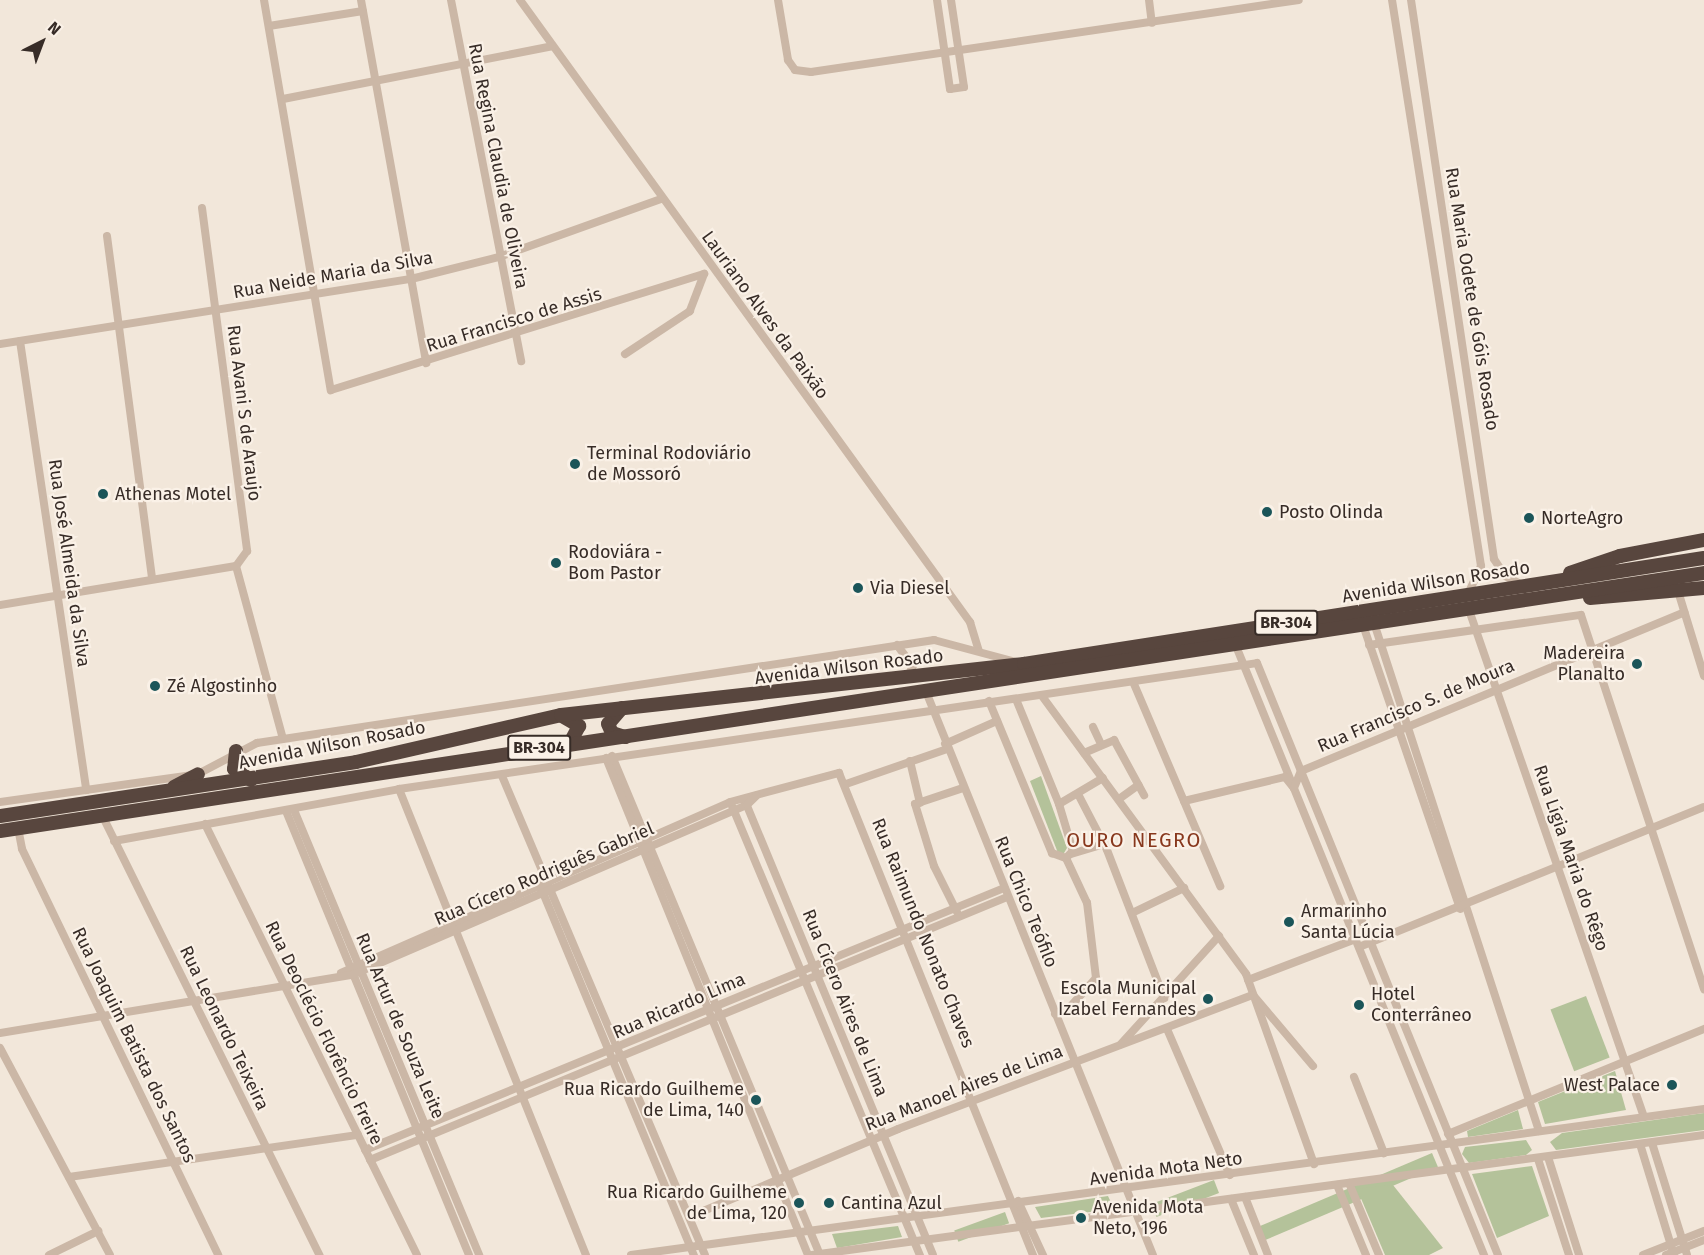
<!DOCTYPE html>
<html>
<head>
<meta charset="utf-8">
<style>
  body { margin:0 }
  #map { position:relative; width:1704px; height:1255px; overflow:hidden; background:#f2e7da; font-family:"Fira Sans",sans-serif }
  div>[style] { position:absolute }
  .green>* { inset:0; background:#b4c29a; transform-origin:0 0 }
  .street>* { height:8px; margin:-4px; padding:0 4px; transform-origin:4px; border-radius:4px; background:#cbb7a6 }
  .highway>* { height:14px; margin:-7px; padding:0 7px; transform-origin:7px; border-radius:7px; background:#58463e }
  .dots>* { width:16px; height:16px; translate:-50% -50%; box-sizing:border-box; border:3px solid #faf1e7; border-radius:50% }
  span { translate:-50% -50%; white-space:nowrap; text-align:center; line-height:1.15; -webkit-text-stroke:4.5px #faf1e7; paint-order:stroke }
  .shield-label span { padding:2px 4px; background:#faf1e7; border:2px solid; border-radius:4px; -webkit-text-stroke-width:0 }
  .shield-label { font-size:16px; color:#372c27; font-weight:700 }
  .street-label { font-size:18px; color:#372c27 }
  .poi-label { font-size:18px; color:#372c27 }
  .left { translate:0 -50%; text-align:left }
  .right { translate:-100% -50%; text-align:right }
  .neighbourhood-label { font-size:20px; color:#88381d; letter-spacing:1.5px }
  .north { position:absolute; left:12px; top:12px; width:60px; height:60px; -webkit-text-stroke:4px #faf1e7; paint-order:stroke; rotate:42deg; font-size:16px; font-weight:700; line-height:24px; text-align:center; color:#372c27 }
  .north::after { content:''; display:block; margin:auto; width:21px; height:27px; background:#372c27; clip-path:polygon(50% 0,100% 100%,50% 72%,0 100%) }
</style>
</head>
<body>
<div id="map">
  <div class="green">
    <i style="clip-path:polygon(1041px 776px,1067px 848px,1064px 853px,1058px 853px,1030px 781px)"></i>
    <i style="left:1586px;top:996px;width:66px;height:38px;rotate:69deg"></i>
    <i style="clip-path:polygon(1615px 1071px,1626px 1110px,1545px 1124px,1538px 1102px)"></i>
    <i style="clip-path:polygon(1518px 1110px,1523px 1129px,1468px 1137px,1467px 1131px)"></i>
    <i style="clip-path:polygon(1704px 1113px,1704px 1130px,1556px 1150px,1550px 1142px,1562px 1133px)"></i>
    <i style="clip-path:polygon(1526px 1140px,1532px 1150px,1526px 1155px,1469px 1163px,1462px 1154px,1465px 1147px)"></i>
    <i style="left:1432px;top:1153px;width:15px;height:190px;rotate:67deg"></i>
    <i style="clip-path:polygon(1532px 1166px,1549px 1216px,1497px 1238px,1472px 1174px)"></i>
    <i style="left:1214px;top:1180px;width:14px;height:67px;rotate:69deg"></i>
    <i style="clip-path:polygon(1393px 1185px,1443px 1248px,1429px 1255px,1385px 1255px,1357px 1189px)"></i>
    <i style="clip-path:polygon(1108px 1196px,1114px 1209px,1041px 1218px,1035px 1207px)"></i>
    <i style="left:1005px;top:1212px;width:12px;height:54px;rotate:70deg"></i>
    <i style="clip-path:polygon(898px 1226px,902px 1237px,837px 1248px,832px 1234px)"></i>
  </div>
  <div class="street">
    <i style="left:264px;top:0;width:396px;rotate:80.3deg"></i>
    <i style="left:331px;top:390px;width:391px;rotate:-17.3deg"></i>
    <i style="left:704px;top:274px;width:40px;rotate:111deg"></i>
    <i style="left:690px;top:311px;width:78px;rotate:146.5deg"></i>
    <i style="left:361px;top:0;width:369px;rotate:79.8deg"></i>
    <i style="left:451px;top:0;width:368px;rotate:79deg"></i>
    <i style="left:520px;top:0;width:768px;rotate:54.12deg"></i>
    <i style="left:970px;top:622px;width:30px;rotate:73deg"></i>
    <i style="left:778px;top:0;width:61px;rotate:80.5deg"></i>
    <i style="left:788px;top:60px;width:12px;rotate:55deg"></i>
    <i style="left:795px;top:70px;width:16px;rotate:7deg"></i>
    <i style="left:811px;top:72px;width:493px;rotate:-8.4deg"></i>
    <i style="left:937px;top:0;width:90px;rotate:81.7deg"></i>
    <i style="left:950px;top:89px;width:14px;rotate:-8deg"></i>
    <i style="left:964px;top:87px;width:88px;rotate:-98.5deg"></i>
    <i style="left:1149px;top:0;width:23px;rotate:83deg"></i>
    <i style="left:1392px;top:0;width:573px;rotate:81.06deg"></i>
    <i style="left:1481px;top:566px;width:31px;rotate:115deg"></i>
    <i style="left:1411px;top:0;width:565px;rotate:81.55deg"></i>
    <i style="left:1494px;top:559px;width:20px;rotate:57deg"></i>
    <i style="left:1505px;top:576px;width:20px;rotate:27deg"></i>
    <i style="left:269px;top:26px;width:95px;rotate:-9.1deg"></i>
    <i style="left:283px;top:99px;width:274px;rotate:-11.1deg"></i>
    <i style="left:202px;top:208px;width:346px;rotate:82.5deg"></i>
    <i style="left:247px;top:551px;width:19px;rotate:126deg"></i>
    <i style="left:107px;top:236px;width:346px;rotate:82.5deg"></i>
    <i style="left:20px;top:341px;width:454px;rotate:81.6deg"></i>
    <i style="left:0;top:344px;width:416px;rotate:-9deg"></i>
    <i style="left:411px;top:279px;width:91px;rotate:-14deg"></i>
    <i style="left:499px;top:257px;width:172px;rotate:-19.7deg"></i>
    <i style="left:236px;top:566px;width:179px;rotate:74.8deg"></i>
    <i style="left:1678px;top:591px;width:89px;rotate:73deg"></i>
    <i style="left:0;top:605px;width:239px;rotate:-9.4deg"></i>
    <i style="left:1469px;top:610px;width:536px;rotate:70.96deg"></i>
    <i style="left:1375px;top:626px;width:531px;rotate:72.01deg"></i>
    <i style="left:1364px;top:628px;width:297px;rotate:71.1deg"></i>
    <i style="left:897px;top:645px;width:26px;rotate:53deg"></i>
    <i style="left:913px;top:666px;width:13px;rotate:117deg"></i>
    <i style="left:1369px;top:645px;width:214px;rotate:-8.1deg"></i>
    <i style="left:1581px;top:615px;width:394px;rotate:71.8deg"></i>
    <i style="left:1236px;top:646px;width:658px;rotate:67.84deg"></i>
    <i style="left:1134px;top:684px;width:220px;rotate:66.9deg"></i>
    <i style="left:927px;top:694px;width:605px;rotate:68.06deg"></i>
    <i style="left:1042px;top:696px;width:345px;rotate:53.7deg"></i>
    <i style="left:1246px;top:974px;width:202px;rotate:70.3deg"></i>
    <i style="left:989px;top:701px;width:165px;rotate:67.5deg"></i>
    <i style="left:1052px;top:853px;width:15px;rotate:20deg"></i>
    <i style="left:1066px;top:858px;width:10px;rotate:-45deg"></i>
    <i style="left:1073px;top:851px;width:49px;rotate:-106.6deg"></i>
    <i style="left:1059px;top:804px;width:113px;rotate:-112.3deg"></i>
    <i style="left:1093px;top:727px;width:17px;rotate:65deg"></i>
    <i style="left:945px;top:744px;width:57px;rotate:-23.9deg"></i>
    <i style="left:1084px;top:753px;width:33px;rotate:-23deg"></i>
    <i style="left:1114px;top:740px;width:63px;rotate:61.4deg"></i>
    <i style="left:612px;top:756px;width:541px;rotate:67.37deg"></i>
    <i style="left:606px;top:758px;width:536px;rotate:67.88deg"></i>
    <i style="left:910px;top:761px;width:43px;rotate:76.6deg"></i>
    <i style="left:502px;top:776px;width:520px;rotate:67.03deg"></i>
    <i style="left:846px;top:784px;width:107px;rotate:-19.1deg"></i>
    <i style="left:399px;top:789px;width:502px;rotate:68.14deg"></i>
    <i style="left:1078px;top:794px;width:63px;rotate:62.6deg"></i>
    <i style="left:1107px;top:850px;width:159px;rotate:68.9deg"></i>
    <i style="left:1119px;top:799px;width:24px;rotate:-36deg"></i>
    <i style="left:745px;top:801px;width:491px;rotate:67.5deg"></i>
    <i style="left:1184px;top:801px;width:104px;rotate:-13.4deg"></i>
    <i style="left:1285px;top:777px;width:14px;rotate:51deg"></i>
    <i style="left:1294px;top:788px;width:18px;rotate:-68deg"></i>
    <i style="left:1301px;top:771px;width:415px;rotate:-22.5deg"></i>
    <i style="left:0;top:802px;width:200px;rotate:-8deg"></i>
    <i style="left:198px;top:774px;width:67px;rotate:-27.7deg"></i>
    <i style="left:257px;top:743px;width:685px;rotate:-8.65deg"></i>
    <i style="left:934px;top:640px;width:85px;rotate:15deg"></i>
    <i style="left:1059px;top:804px;width:51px;rotate:-30.6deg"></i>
    <i style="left:732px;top:806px;width:487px;rotate:67.3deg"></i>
    <i style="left:294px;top:810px;width:482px;rotate:67.4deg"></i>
    <i style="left:286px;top:811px;width:480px;rotate:67.6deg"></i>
    <i style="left:102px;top:815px;width:491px;rotate:63.7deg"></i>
    <i style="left:205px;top:824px;width:480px;rotate:63.8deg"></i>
    <i style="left:18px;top:828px;width:21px;rotate:79deg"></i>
    <i style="left:22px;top:849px;width:451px;rotate:64.2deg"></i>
    <i style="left:114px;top:841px;width:290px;rotate:-10.3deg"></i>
    <i style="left:399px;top:789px;width:867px;rotate:-8.35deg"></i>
    <i style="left:1257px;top:663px;width:639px;rotate:67.85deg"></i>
    <i style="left:1071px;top:854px;width:34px;rotate:-17deg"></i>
    <i style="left:541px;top:888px;width:398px;rotate:67.4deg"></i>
    <i style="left:957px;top:912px;width:51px;rotate:-116.6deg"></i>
    <i style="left:934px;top:866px;width:65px;rotate:-107deg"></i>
    <i style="left:915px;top:804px;width:51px;rotate:-18.4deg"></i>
    <i style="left:1132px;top:913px;width:58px;rotate:-25.7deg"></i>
    <i style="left:1359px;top:947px;width:372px;rotate:-22.1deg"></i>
    <i style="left:341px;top:973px;width:425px;rotate:-23.7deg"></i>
    <i style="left:730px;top:802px;width:113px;rotate:-14.9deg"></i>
    <i style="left:839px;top:773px;width:520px;rotate:68.08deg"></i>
    <i style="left:1248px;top:980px;width:116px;rotate:-20.8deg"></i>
    <i style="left:1253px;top:995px;width:93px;rotate:49.8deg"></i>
    <i style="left:1055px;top:1014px;width:17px;rotate:-25deg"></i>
    <i style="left:1070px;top:1007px;width:39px;rotate:-48deg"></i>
    <i style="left:1096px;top:978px;width:76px;rotate:-96.8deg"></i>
    <i style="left:1087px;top:903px;width:50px;rotate:-115deg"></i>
    <i style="left:1167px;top:1029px;width:159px;rotate:66.7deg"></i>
    <i style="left:0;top:1033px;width:357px;rotate:-9.4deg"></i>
    <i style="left:352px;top:975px;width:430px;rotate:-23.3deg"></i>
    <i style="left:747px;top:805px;width:13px;rotate:-45deg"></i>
    <i style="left:1121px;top:1044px;width:146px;rotate:-47.8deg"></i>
    <i style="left:0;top:1048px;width:234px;rotate:62deg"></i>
    <i style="left:1354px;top:1077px;width:82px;rotate:68.5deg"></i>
    <i style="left:1448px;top:1134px;width:277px;rotate:-22.3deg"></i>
    <i style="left:1652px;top:1143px;width:117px;rotate:72.6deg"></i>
    <i style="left:1640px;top:1144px;width:116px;rotate:73deg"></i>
    <i style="left:365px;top:1150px;width:691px;rotate:-22.29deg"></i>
    <i style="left:1548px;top:1157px;width:103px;rotate:72.4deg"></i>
    <i style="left:1538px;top:1159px;width:101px;rotate:72.1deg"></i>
    <i style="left:370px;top:1160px;width:689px;rotate:-22.43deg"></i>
    <i style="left:69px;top:1177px;width:292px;rotate:-8.3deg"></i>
    <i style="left:1349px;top:1183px;width:78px;rotate:67.4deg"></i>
    <i style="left:1337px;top:1185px;width:76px;rotate:67.5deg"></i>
    <i style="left:1245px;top:1197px;width:62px;rotate:68.4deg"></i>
    <i style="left:1231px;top:1199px;width:61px;rotate:67.7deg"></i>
    <i style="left:1018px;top:1201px;width:60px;rotate:65.2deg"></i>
    <i style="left:689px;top:1217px;width:227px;rotate:-22.8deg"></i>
    <i style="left:898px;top:1129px;width:379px;rotate:-20.7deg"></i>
    <i style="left:49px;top:1255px;width:55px;rotate:-26.1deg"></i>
    <i style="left:631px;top:1255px;width:1083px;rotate:-7.75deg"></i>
    <i style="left:812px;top:1255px;width:900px;rotate:-7.66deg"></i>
    <i style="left:1643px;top:1255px;width:66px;rotate:-21.5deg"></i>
    <i style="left:1666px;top:1255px;width:41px;rotate:-21.5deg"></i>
  </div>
  <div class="highway">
    <i style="left:1570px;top:573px;width:53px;rotate:-18.8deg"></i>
    <i style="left:1620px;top:556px;width:86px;rotate:-10.8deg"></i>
    <i style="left:1590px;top:598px;width:114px;rotate:-5deg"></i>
    <i style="left:622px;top:708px;width:21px;rotate:131deg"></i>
    <i style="left:608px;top:724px;width:10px;rotate:66deg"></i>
    <i style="left:612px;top:733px;width:14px;rotate:17deg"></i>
    <i style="left:562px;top:716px;width:20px;rotate:30deg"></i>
    <i style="left:579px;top:726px;width:21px;rotate:118deg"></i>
    <i style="left:236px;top:751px;width:18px;rotate:96deg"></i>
    <i style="left:234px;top:769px;width:20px;rotate:33deg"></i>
    <i style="left:174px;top:787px;width:27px;rotate:-28deg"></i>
    <i style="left:0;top:816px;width:360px;rotate:-8.6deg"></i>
    <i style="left:356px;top:762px;width:210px;rotate:-12.9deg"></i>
    <i style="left:561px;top:715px;width:466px;rotate:-6.3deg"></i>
    <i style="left:1024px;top:664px;width:688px;rotate:-8.86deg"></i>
    <i style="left:0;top:831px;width:1723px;rotate:-8.61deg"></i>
  </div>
  <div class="dots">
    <i style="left:575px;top:464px;background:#1b5559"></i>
    <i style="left:103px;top:494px;background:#1b5559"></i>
    <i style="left:1267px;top:512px;background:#1b5559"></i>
    <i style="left:1529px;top:518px;background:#1b5559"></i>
    <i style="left:556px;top:563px;background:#1b5559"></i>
    <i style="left:858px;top:588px;background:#1b5559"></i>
    <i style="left:1637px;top:664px;background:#1b5559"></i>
    <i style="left:155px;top:686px;background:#1b5559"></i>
    <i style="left:1289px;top:922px;background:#1b5559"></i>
    <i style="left:1208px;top:999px;background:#1b5559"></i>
    <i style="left:1359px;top:1005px;background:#1b5559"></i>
    <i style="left:1672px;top:1085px;background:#1b5559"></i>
    <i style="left:756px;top:1100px;background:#1b5559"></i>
    <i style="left:799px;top:1203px;background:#1b5559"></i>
    <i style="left:829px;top:1203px;background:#1b5559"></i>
    <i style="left:1081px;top:1218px;background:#1b5559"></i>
  </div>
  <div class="shield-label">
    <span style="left:1286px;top:623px">BR-304</span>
    <span style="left:539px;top:748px">BR-304</span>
  </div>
  <div class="street-label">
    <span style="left:498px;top:166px;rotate:79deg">Rua Regina Claudia de Oliveira</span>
    <span style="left:333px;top:275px;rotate:-10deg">Rua Neide Maria da Silva</span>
    <span style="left:1472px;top:299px;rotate:81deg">Rua Maria Odete de Góis Rosado</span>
    <span style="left:765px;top:315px;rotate:54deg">Lauriano Alves da Paixão</span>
    <span style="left:514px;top:320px;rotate:-17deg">Rua Francisco de Assis</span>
    <span style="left:244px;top:413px;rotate:83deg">Rua Avani S de Araujo</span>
    <span style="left:69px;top:563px;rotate:82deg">Rua José Almeida da Silva</span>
    <span style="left:1436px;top:582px;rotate:-9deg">Avenida Wilson Rosado</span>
    <span style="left:849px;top:667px;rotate:-7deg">Avenida Wilson Rosado</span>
    <span style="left:1416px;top:706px;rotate:-23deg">Rua Francisco S. de Moura</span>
    <span style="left:332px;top:745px;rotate:-11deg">Avenida Wilson Rosado</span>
    <span style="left:1571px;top:858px;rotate:71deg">Rua Lígia Maria do Rêgo</span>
    <span style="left:544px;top:874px;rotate:-23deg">Rua Cícero Rodriguês Gabriel</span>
    <span style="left:1026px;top:902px;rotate:68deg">Rua Chico Teófilo</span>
    <span style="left:923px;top:933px;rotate:68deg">Rua Raimundo Nonato Chaves</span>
    <span style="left:845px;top:1003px;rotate:68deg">Rua Cícero Aires de Lima</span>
    <span style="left:679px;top:1006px;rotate:-23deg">Rua Ricardo Lima</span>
    <span style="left:400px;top:1026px;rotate:67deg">Rua Artur de Souza Leite</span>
    <span style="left:224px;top:1028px;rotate:64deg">Rua Leonardo Teixeira</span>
    <span style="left:324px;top:1033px;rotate:64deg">Rua Deoclécio Florêncio Freire</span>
    <span style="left:134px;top:1045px;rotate:64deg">Rua Joaquim Batista dos Santos</span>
    <span style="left:964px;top:1088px;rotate:-21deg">Rua Manoel Aires de Lima</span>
    <span style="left:1166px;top:1169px;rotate:-8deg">Avenida Mota Neto</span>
  </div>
  <div class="poi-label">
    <span class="left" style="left:587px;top:464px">Terminal Rodoviário<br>de Mossoró</span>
    <span class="left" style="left:115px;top:494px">Athenas Motel</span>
    <span class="left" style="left:1279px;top:512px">Posto Olinda</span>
    <span class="left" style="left:1541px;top:518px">NorteAgro</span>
    <span class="left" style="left:568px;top:563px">Rodoviára -<br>Bom Pastor</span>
    <span class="left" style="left:870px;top:588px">Via Diesel</span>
    <span class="right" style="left:1625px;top:664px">Madereira<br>Planalto</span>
    <span class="left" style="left:167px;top:686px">Zé Algostinho</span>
    <span class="left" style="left:1301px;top:922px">Armarinho<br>Santa Lúcia</span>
    <span class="right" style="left:1196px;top:999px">Escola Municipal<br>Izabel Fernandes</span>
    <span class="left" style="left:1371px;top:1005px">Hotel<br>Conterrâneo</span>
    <span class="right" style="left:1660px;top:1085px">West Palace</span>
    <span class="right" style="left:744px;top:1100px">Rua Ricardo Guilheme<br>de Lima, 140</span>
    <span class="right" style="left:787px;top:1203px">Rua Ricardo Guilheme<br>de Lima, 120</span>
    <span class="left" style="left:841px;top:1203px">Cantina Azul</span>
    <span class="left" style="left:1093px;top:1218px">Avenida Mota<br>Neto, 196</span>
  </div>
  <div class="neighbourhood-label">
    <span style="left:1134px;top:840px">OURO NEGRO</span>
  </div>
  <div class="north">N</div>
</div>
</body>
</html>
